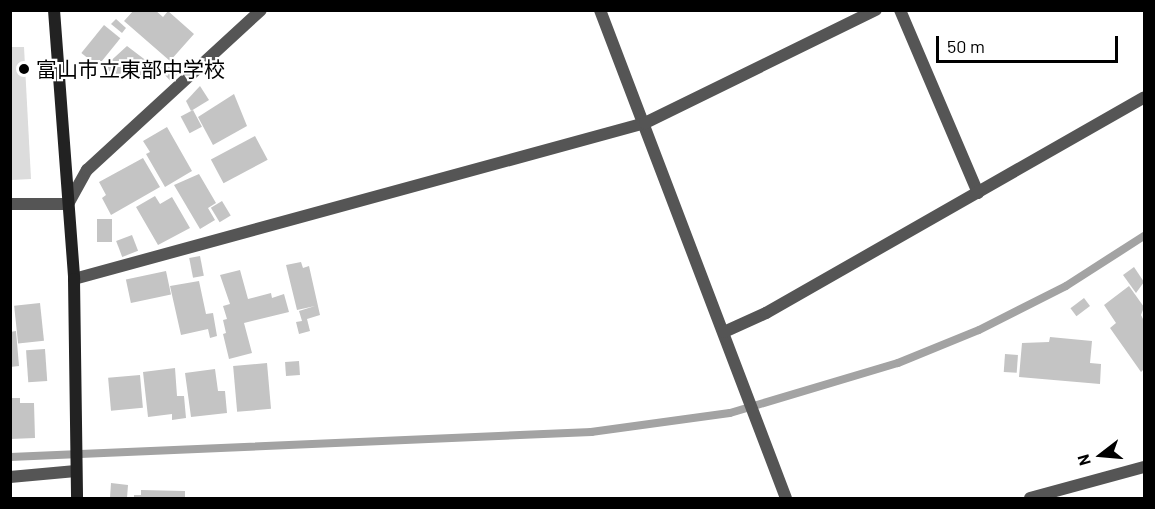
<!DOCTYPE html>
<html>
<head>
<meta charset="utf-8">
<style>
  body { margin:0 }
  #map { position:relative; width:1155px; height:509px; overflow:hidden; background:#fff; font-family:Barlow,"Noto Sans JP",sans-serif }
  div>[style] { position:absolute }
  .green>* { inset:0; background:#dcdcdc }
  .stream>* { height:8px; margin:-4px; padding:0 4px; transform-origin:4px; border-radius:4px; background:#a3a3a3 }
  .building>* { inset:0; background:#c4c4c4; transform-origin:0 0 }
  .street>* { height:12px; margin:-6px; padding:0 6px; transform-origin:6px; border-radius:6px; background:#555 }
  .secondary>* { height:12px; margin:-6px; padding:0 6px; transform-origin:6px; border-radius:6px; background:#222 }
  .dots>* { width:16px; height:16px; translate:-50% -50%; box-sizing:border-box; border:3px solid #fff; border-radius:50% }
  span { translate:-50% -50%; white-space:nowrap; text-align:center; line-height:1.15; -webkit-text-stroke:4.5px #fff; paint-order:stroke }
  .poi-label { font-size:21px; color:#000 }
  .left { translate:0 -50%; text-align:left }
  .frame { position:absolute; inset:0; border:12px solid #000; pointer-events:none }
  .north { position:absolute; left:1071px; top:425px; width:60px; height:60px; -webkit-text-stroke:4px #fff; paint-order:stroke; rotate:254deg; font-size:16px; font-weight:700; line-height:24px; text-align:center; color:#000 }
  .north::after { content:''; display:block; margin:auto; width:21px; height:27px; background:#000; clip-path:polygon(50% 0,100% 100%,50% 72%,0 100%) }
  .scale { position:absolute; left:936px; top:36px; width:182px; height:27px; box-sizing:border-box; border:3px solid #000; border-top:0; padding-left:8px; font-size:18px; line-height:21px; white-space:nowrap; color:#000; -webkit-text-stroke:4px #fff; paint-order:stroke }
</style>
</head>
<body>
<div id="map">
  <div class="green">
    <i style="clip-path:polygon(11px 47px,24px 47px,31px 179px,11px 180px)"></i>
  </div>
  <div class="stream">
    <i style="left:10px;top:457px;width:582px;rotate:-2.46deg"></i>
    <i style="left:591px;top:432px;width:140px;rotate:-7.8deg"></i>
    <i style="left:730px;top:413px;width:175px;rotate:-16.6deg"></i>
    <i style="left:898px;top:363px;width:87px;rotate:-22.2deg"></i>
    <i style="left:979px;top:330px;width:97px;rotate:-26.8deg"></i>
    <i style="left:1066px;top:286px;width:93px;rotate:-32.7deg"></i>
  </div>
  <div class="building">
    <i style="clip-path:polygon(134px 10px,155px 10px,163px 17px,168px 11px,194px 34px,170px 61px,124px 21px)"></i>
    <i style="clip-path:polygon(116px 19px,126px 28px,122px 33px,111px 24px)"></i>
    <i style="left:104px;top:25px;width:21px;height:36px;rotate:39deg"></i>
    <i style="clip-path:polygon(127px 46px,152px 65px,140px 80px,130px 72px,122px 81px,104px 67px)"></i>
    <i style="left:166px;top:63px;width:16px;height:9px;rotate:47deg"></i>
    <i style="clip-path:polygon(200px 86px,209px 100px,191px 111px,186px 101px)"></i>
    <i style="clip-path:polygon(234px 94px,247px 126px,213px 145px,198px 117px)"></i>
    <i style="left:193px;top:110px;width:19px;height:14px;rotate:62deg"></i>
    <i style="clip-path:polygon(167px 127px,192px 171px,165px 187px,146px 154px,150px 152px,143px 141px)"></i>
    <i style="left:255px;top:136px;width:27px;height:50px;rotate:62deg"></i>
    <i style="clip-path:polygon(143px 158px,160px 187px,111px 215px,102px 198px,106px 195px,99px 182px)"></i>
    <i style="clip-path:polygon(199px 174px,216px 203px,208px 208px,215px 220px,200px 229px,174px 185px)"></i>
    <i style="clip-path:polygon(155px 196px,160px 204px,172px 197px,190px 228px,158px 245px,136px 207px)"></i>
    <i style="left:222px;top:201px;width:17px;height:13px;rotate:59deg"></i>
    <i style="left:112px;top:219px;width:23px;height:15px;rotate:90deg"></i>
    <i style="left:132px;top:235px;width:17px;height:17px;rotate:69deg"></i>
    <i style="left:200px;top:256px;width:20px;height:11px;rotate:79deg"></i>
    <i style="clip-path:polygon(301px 262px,303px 268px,309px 266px,320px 315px,307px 319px,310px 331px,299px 334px,296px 322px,302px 321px,299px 311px,315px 306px,297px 310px,286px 265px)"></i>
    <i style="clip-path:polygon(1134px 267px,1144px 282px,1136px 293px,1123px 275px)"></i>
    <i style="clip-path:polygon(240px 270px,248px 299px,271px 293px,272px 298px,284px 294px,289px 312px,244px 323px,252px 353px,229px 359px,223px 334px,226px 333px,223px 320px,227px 319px,223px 306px,230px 304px,220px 275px)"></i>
    <i style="left:166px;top:271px;width:24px;height:41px;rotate:78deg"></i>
    <i style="clip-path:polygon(199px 281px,206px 314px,213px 313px,217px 336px,210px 338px,208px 329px,181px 335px,170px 286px)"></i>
    <i style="clip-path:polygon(1129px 286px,1144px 307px,1141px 315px,1144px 321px,1144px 369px,1141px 372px,1110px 328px,1116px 323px,1104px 305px)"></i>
    <i style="left:1084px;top:298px;width:10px;height:17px;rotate:53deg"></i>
    <i style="left:40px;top:303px;width:38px;height:26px;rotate:84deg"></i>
    <i style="clip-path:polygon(16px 331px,19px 366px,10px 367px,10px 332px)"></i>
    <i style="clip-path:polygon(1050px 337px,1092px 341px,1090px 363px,1101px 364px,1100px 384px,1019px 377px,1022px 343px,1049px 342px)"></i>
    <i style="left:45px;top:349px;width:32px;height:19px;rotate:86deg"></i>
    <i style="left:1005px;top:354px;width:13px;height:18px;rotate:4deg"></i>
    <i style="left:299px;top:361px;width:14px;height:14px;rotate:86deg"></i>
    <i style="left:267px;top:363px;width:46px;height:34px;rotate:85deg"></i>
    <i style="clip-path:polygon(175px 368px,177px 396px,184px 396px,186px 418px,172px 420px,172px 414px,148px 417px,143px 372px)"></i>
    <i style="clip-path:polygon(215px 369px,218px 391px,225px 391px,227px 413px,191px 417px,185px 373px)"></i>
    <i style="left:140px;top:375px;width:33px;height:32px;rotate:85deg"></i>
    <i style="clip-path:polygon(10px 398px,20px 398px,20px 403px,34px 403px,35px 438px,10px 439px)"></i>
    <i style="clip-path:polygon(111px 483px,128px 485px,127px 498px,110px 498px)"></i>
    <i style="clip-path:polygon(141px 490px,185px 491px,185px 498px,134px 498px,134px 495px,141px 495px)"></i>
  </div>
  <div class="street">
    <i style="left:600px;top:10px;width:522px;rotate:69.14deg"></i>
    <i style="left:900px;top:10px;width:199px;rotate:66.9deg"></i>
    <i style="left:10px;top:204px;width:58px"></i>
    <i style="left:68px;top:204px;width:39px;rotate:-61deg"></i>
    <i style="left:87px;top:170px;width:236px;rotate:-42.6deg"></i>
    <i style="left:74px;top:279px;width:592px;rotate:-15.28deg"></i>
    <i style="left:645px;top:123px;width:257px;rotate:-26.1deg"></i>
    <i style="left:724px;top:332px;width:46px;rotate:-24.3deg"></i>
    <i style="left:766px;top:313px;width:435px;rotate:-29.7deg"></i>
    <i style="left:10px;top:477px;width:66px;rotate:-5.2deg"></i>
    <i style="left:1030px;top:498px;width:118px;rotate:-15.2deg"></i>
  </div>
  <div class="secondary">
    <i style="left:54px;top:10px;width:270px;rotate:85.7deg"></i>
    <i style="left:74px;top:279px;width:219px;rotate:89.2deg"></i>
  </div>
  <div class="dots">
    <i style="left:24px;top:69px;background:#000"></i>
  </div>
  <div class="poi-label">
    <span class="left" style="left:36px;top:69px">富山市立東部中学校</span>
  </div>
  <div class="frame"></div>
  <div class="north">N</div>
  <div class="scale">50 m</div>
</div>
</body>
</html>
